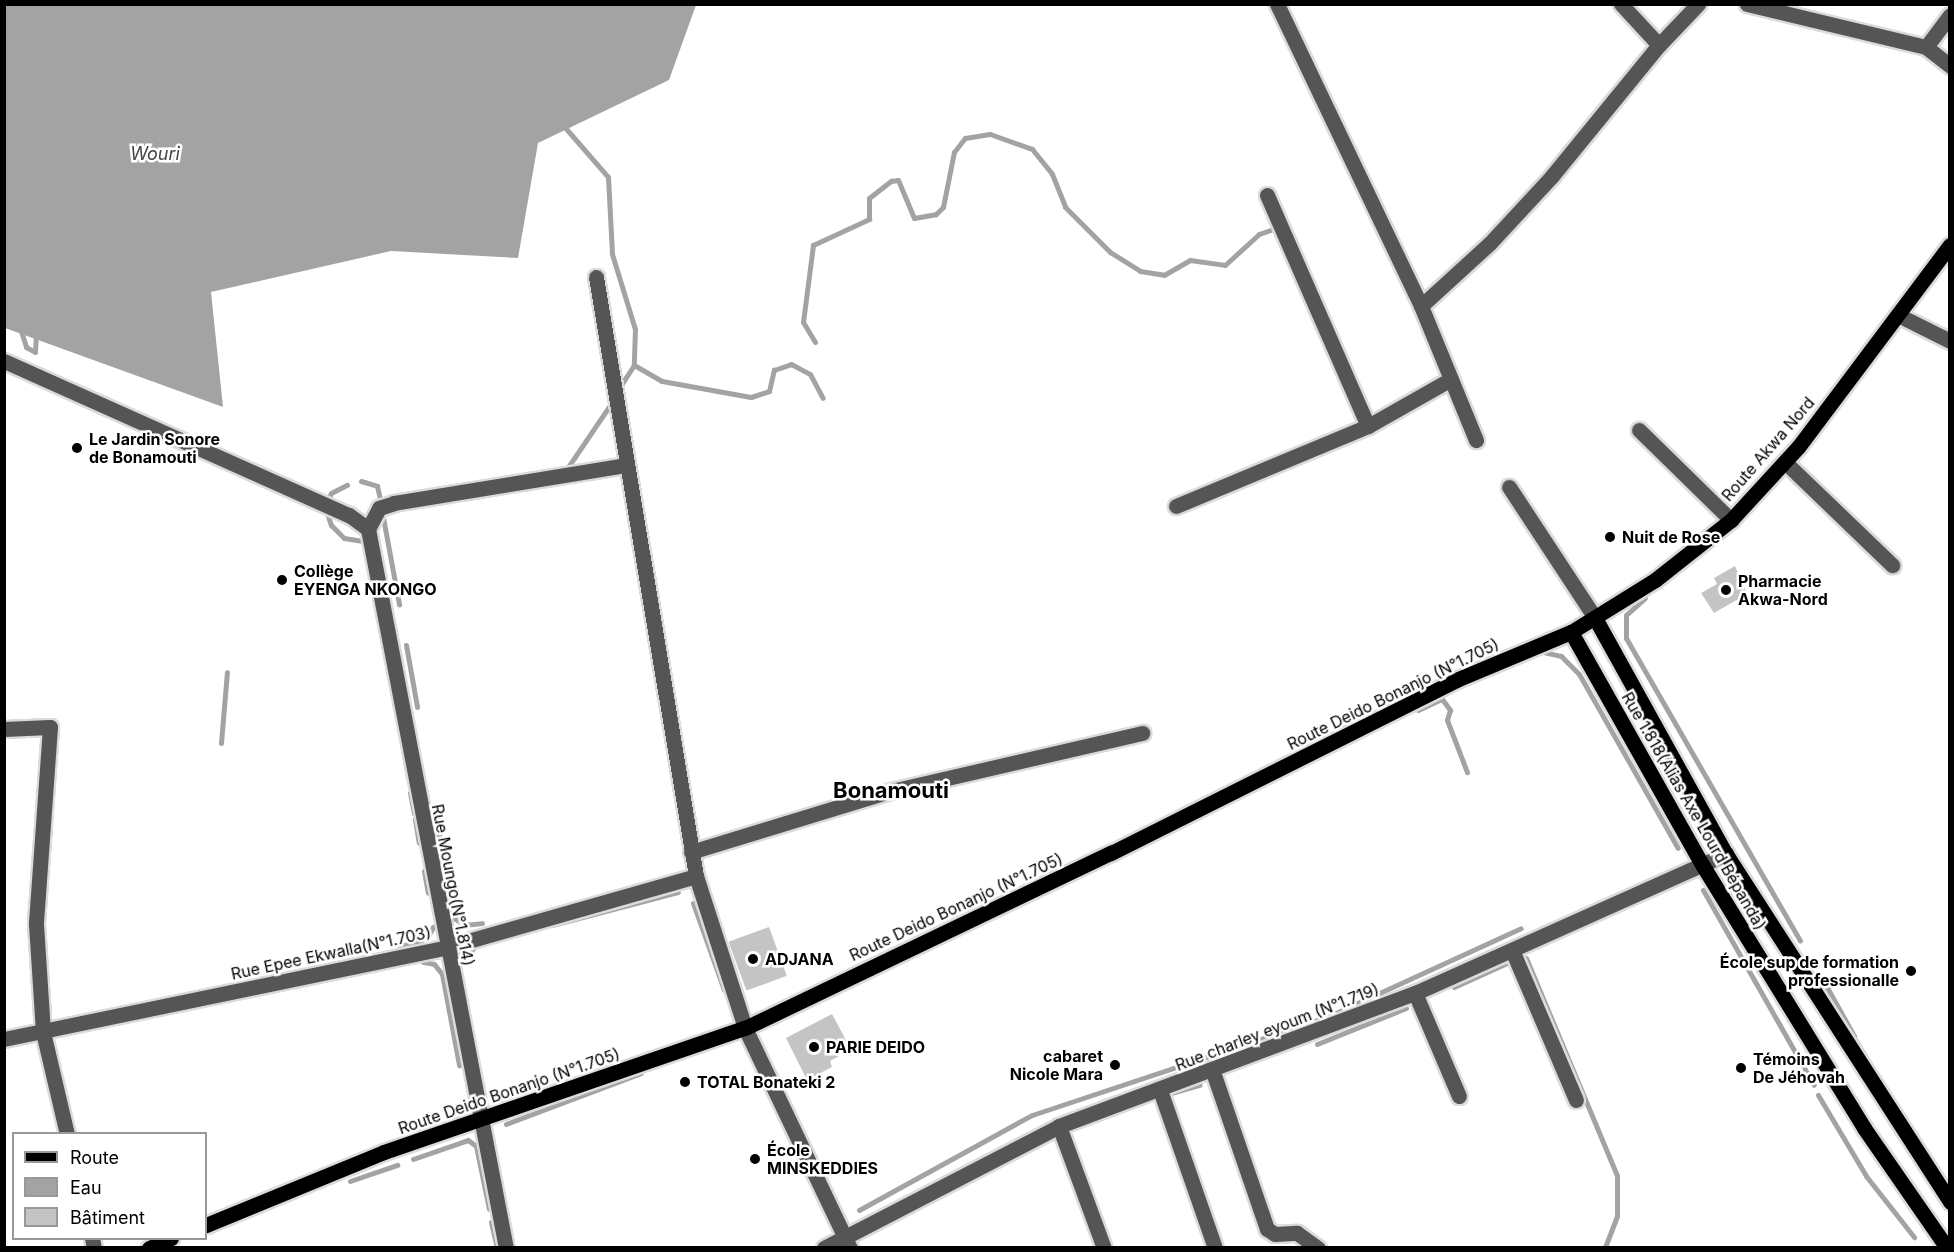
<!DOCTYPE html>
<html>
<head>
<meta charset="utf-8">
<style>
  body { margin:0 }
  #map { position:relative; width:1954px; height:1252px; overflow:hidden; background:#fff; font-family:Inter,sans-serif }
  div>[style] { position:absolute }
  .water>* { inset:0; background:#a3a3a3 }
  .stream>* { height:5px; margin:-2.5px; padding:0 2.5px; transform-origin:2.5px; border-radius:2.5px; background:#a3a3a3 }
  .building>* { inset:0; background:#c4c4c4; transform-origin:0 0 }
  .roads { filter:drop-shadow(2px 0 #dbdbdb) drop-shadow(-2px 0 #dbdbdb) drop-shadow(0 2px #dbdbdb) drop-shadow(0 -2px #dbdbdb) }
  .minor>* { height:15px; margin:-7.5px; padding:0 7.5px; transform-origin:7.5px; border-radius:7.5px; background:#555 }
  .major>* { height:15px; margin:-7.5px; padding:0 7.5px; transform-origin:7.5px; border-radius:7.5px; background:#000 }
  .dots>* { width:16px; height:16px; translate:-50% -50%; box-sizing:border-box; border:3px solid #fff; border-radius:50% }
  span { translate:-50% -50%; white-space:nowrap; text-align:center; line-height:1.15; -webkit-text-stroke:5px #fff; paint-order:stroke }
  .poi-label { font-size:16px; color:#000; font-weight:700 }
  .left { translate:0 -50%; text-align:left }
  .right { translate:-100% -50%; text-align:right }
  .street-label { font-size:16px; color:#000 }
  .water-label { font-size:18px; color:#444; font-style:italic }
  .district-label { font-size:22px; color:#000; font-weight:700 }
  .frame { position:absolute; inset:0; border:6px solid #000; pointer-events:none }
  .legend { position:absolute; left:12px; top:1132px; width:195px; height:108px; box-sizing:border-box; background:#fff; border:2px solid #999; margin:0; padding:8px 10px; list-style:none; font-size:18px; color:#000 }
  .legend li { display:flex; align-items:center; gap:12px; height:30px }
  .legend b { width:30px; border:2px solid #999 }
</style>
</head>
<body>
<div id="map">
  <div class="water">
    <i style="clip-path:polygon(4px 5px,5px 4px,696px 5px,669px 80px,538px 143px,518px 258px,391px 251px,211px 292px,223px 407px,5px 328px)"></i>
  </div>
  <div class="stream">
    <i style="left:562px;top:124px;width:70px;rotate:49deg"></i>
    <i style="left:608px;top:177px;width:77px;rotate:87deg"></i>
    <i style="left:612px;top:254px;width:78px;rotate:73deg"></i>
    <i style="left:635px;top:329px;width:36px;rotate:92deg"></i>
    <i style="left:634px;top:365px;width:27px;rotate:123deg"></i>
    <i style="left:20px;top:328px;width:20px;rotate:72deg"></i>
    <i style="left:26px;top:347px;width:10px;rotate:29deg"></i>
    <i style="left:35px;top:352px;width:18px;rotate:-87deg"></i>
    <i style="left:815px;top:342px;width:23px;rotate:-121deg"></i>
    <i style="left:803px;top:322px;width:78px;rotate:-82.6deg"></i>
    <i style="left:813px;top:245px;width:62px;rotate:-24.9deg"></i>
    <i style="left:869px;top:219px;width:21px;rotate:-90deg"></i>
    <i style="left:869px;top:198px;width:28px;rotate:-38deg"></i>
    <i style="left:891px;top:181px;width:7px;rotate:-8deg"></i>
    <i style="left:898px;top:180px;width:41px;rotate:67.2deg"></i>
    <i style="left:914px;top:218px;width:22px;rotate:-10deg"></i>
    <i style="left:936px;top:214px;width:10px;rotate:-45deg"></i>
    <i style="left:943px;top:207px;width:56px;rotate:-78.7deg"></i>
    <i style="left:954px;top:152px;width:18px;rotate:-52deg"></i>
    <i style="left:965px;top:138px;width:25px;rotate:-9deg"></i>
    <i style="left:990px;top:134px;width:45px;rotate:19.7deg"></i>
    <i style="left:1032px;top:149px;width:32px;rotate:51deg"></i>
    <i style="left:1052px;top:174px;width:35px;rotate:68deg"></i>
    <i style="left:1065px;top:207px;width:64px;rotate:45deg"></i>
    <i style="left:1110px;top:252px;width:36px;rotate:32deg"></i>
    <i style="left:1140px;top:271px;width:24px;rotate:9deg"></i>
    <i style="left:1164px;top:275px;width:30px;rotate:-30deg"></i>
    <i style="left:1190px;top:260px;width:35px;rotate:8deg"></i>
    <i style="left:1225px;top:265px;width:46px;rotate:-42.4deg"></i>
    <i style="left:1259px;top:234px;width:21px;rotate:-19deg"></i>
    <i style="left:634px;top:365px;width:32px;rotate:30deg"></i>
    <i style="left:662px;top:381px;width:90px;rotate:10.2deg"></i>
    <i style="left:751px;top:397px;width:19px;rotate:-18deg"></i>
    <i style="left:769px;top:391px;width:22px;rotate:-77deg"></i>
    <i style="left:774px;top:370px;width:18px;rotate:-19deg"></i>
    <i style="left:791px;top:364px;width:21px;rotate:28deg"></i>
    <i style="left:810px;top:374px;width:27px;rotate:62deg"></i>
    <i style="left:566px;top:470px;width:82px;rotate:-55.9deg"></i>
    <i style="left:361px;top:481px;width:17px;rotate:17deg"></i>
    <i style="left:377px;top:486px;width:18px;rotate:77deg"></i>
    <i style="left:331px;top:493px;width:18px;rotate:-27deg"></i>
    <i style="left:330px;top:495px;width:18px;rotate:99deg"></i>
    <i style="left:327px;top:513px;width:13px;rotate:72deg"></i>
    <i style="left:331px;top:525px;width:18px;rotate:45deg"></i>
    <i style="left:344px;top:538px;width:19px;rotate:9deg"></i>
    <i style="left:382px;top:512px;width:94px;rotate:79.5deg"></i>
    <i style="left:1645px;top:598px;width:25px;rotate:138deg"></i>
    <i style="left:1626px;top:615px;width:23px;rotate:90deg"></i>
    <i style="left:1626px;top:638px;width:349px;rotate:60.1deg"></i>
    <i style="left:406px;top:645px;width:63px;rotate:79.9deg"></i>
    <i style="left:1539px;top:651px;width:23px;rotate:13deg"></i>
    <i style="left:1561px;top:656px;width:25px;rotate:45deg"></i>
    <i style="left:1579px;top:674px;width:200px;rotate:60.4deg"></i>
    <i style="left:1418px;top:710px;width:26px;rotate:-25deg"></i>
    <i style="left:1442px;top:699px;width:14px;rotate:54deg"></i>
    <i style="left:1450px;top:710px;width:10px;rotate:107deg"></i>
    <i style="left:1447px;top:720px;width:56px;rotate:69deg"></i>
    <i style="left:221px;top:743px;width:71px;rotate:-85.2deg"></i>
    <i style="left:403px;top:749px;width:28px;rotate:80deg"></i>
    <i style="left:410px;top:793px;width:21px;rotate:79deg"></i>
    <i style="left:434px;top:806px;width:114px;rotate:79.9deg"></i>
    <i style="left:454px;top:918px;width:12px;rotate:35deg"></i>
    <i style="left:464px;top:925px;width:18px;rotate:-6deg"></i>
    <i style="left:415px;top:819px;width:24px;rotate:81deg"></i>
    <i style="left:424px;top:871px;width:22px;rotate:80deg"></i>
    <i style="left:1703px;top:890px;width:224px;rotate:60.4deg"></i>
    <i style="left:693px;top:903px;width:92px;rotate:70.4deg"></i>
    <i style="left:552px;top:925px;width:130px;rotate:-14.7deg"></i>
    <i style="left:426px;top:940px;width:15px;rotate:-62deg"></i>
    <i style="left:399px;top:946px;width:25px;rotate:-11deg"></i>
    <i style="left:1526px;top:958px;width:236px;rotate:67.3deg"></i>
    <i style="left:1617px;top:1176px;width:40px;rotate:90deg"></i>
    <i style="left:1617px;top:1216px;width:34px;rotate:111deg"></i>
    <i style="left:463px;top:960px;width:18px;rotate:-49deg"></i>
    <i style="left:423px;top:962px;width:11px;rotate:10deg"></i>
    <i style="left:434px;top:964px;width:13px;rotate:51deg"></i>
    <i style="left:442px;top:974px;width:93px;rotate:79.4deg"></i>
    <i style="left:1824px;top:982px;width:62px;rotate:60.9deg"></i>
    <i style="left:1454px;top:987px;width:60px;rotate:-24.4deg"></i>
    <i style="left:1853px;top:1036px;width:31px;rotate:59deg"></i>
    <i style="left:1317px;top:1044px;width:96px;rotate:-22deg"></i>
    <i style="left:1164px;top:1095px;width:37px;rotate:-16deg"></i>
    <i style="left:1818px;top:1095px;width:94px;rotate:59.3deg"></i>
    <i style="left:1866px;top:1176px;width:78px;rotate:51.8deg"></i>
    <i style="left:506px;top:1124px;width:144px;rotate:-20.7deg"></i>
    <i style="left:413px;top:1159px;width:58px;rotate:-19.1deg"></i>
    <i style="left:468px;top:1140px;width:10px;rotate:37deg"></i>
    <i style="left:476px;top:1146px;width:64px;rotate:78.3deg"></i>
    <i style="left:350px;top:1181px;width:50px;rotate:-18.8deg"></i>
    <i style="left:859px;top:1210px;width:197px;rotate:-28.8deg"></i>
    <i style="left:1032px;top:1115px;width:311px;rotate:-18.4deg"></i>
    <i style="left:1327px;top:1017px;width:213px;rotate:-24.6deg"></i>
    <i style="left:491px;top:1222px;width:23px;rotate:77deg"></i>
  </div>
  <div class="building">
    <i style="clip-path:polygon(1735px 566px,1747px 594px,1714px 613px,1701px 593px,1717px 584px,1714px 578px)"></i>
    <i style="left:769px;top:927px;width:52px;height:43px;rotate:70deg"></i>
    <i style="clip-path:polygon(832px 1014px,847px 1042px,827px 1052px,839px 1056px,830px 1061px,832px 1067px,807px 1080px,786px 1038px)"></i>
  </div>
  <div class="roads">
    <div class="minor">
      <i style="left:1277px;top:4px;width:335px;rotate:64.5deg"></i>
      <i style="left:1421px;top:306px;width:145px;rotate:67.7deg"></i>
      <i style="left:1621px;top:4px;width:56px;rotate:47.2deg"></i>
      <i style="left:1659px;top:45px;width:57px;rotate:-46.4deg"></i>
      <i style="left:1747px;top:4px;width:184px;rotate:13.5deg"></i>
      <i style="left:1926px;top:47px;width:31px;rotate:38deg"></i>
      <i style="left:1926px;top:47px;width:40px;rotate:-53deg"></i>
      <i style="left:1267px;top:195px;width:252px;rotate:66.4deg"></i>
      <i style="left:596px;top:277px;width:607px;rotate:80.52deg"></i>
      <i style="left:696px;top:876px;width:160px;rotate:72.1deg"></i>
      <i style="left:745px;top:1028px;width:244px;rotate:64.5deg"></i>
      <i style="left:1421px;top:306px;width:93px;rotate:-42.4deg"></i>
      <i style="left:1490px;top:243px;width:91px;rotate:-47.2deg"></i>
      <i style="left:1552px;top:176px;width:169px;rotate:-50.8deg"></i>
      <i style="left:1898px;top:315px;width:58px;rotate:26.6deg"></i>
      <i style="left:4px;top:361px;width:378px;rotate:24.1deg"></i>
      <i style="left:349px;top:515px;width:24px;rotate:36deg"></i>
      <i style="left:1639px;top:430px;width:129px;rotate:44.4deg"></i>
      <i style="left:1785px;top:462px;width:149px;rotate:43.9deg"></i>
      <i style="left:1509px;top:487px;width:157px;rotate:56.7deg"></i>
      <i style="left:1176px;top:506px;width:208px;rotate:-22.6deg"></i>
      <i style="left:1368px;top:426px;width:95px;rotate:-29.5deg"></i>
      <i style="left:368px;top:529px;width:732px;rotate:79.14deg"></i>
      <i style="left:368px;top:529px;width:24px;rotate:-62deg"></i>
      <i style="left:379px;top:508px;width:16px;rotate:-18deg"></i>
      <i style="left:394px;top:503px;width:236px;rotate:-9.3deg"></i>
      <i style="left:4px;top:729px;width:46px;rotate:-2.5deg"></i>
      <i style="left:50px;top:727px;width:197px;rotate:94.1deg"></i>
      <i style="left:36px;top:924px;width:108px;rotate:86.3deg"></i>
      <i style="left:43px;top:1032px;width:105px;rotate:76.8deg"></i>
      <i style="left:691px;top:852px;width:209px;rotate:-17deg"></i>
      <i style="left:891px;top:791px;width:258px;rotate:-13deg"></i>
      <i style="left:1512px;top:950px;width:163px;rotate:66.9deg"></i>
      <i style="left:1415px;top:993px;width:112px;rotate:66.9deg"></i>
      <i style="left:4px;top:1039px;width:452px;rotate:-11.7deg"></i>
      <i style="left:447px;top:947px;width:259px;rotate:-15.9deg"></i>
      <i style="left:1213px;top:1072px;width:166px;rotate:71deg"></i>
      <i style="left:1267px;top:1229px;width:9px;rotate:32deg"></i>
      <i style="left:1275px;top:1234px;width:22px;rotate:-3deg"></i>
      <i style="left:1297px;top:1233px;width:26px;rotate:36deg"></i>
      <i style="left:1160px;top:1090px;width:167px;rotate:70.8deg"></i>
      <i style="left:1059px;top:1126px;width:130px;rotate:69.8deg"></i>
      <i style="left:92px;top:1238px;width:10px;rotate:79deg"></i>
      <i style="left:824px;top:1248px;width:265px;rotate:-27.4deg"></i>
      <i style="left:1059px;top:1126px;width:380px;rotate:-20.5deg"></i>
      <i style="left:1415px;top:993px;width:341px;rotate:-24.1deg"></i>
    </div>
    <div class="major">
      <i style="left:1595px;top:618px;width:270px;rotate:61deg"></i>
      <i style="left:1726px;top:854px;width:414px;rotate:57.2deg"></i>
      <i style="left:1571px;top:632px;width:269px;rotate:60.6deg"></i>
      <i style="left:1703px;top:866px;width:308px;rotate:58.4deg"></i>
      <i style="left:1864px;top:1128px;width:146px;rotate:55.3deg"></i>
      <i style="left:206px;top:1225px;width:192px;rotate:-22.3deg"></i>
      <i style="left:384px;top:1152px;width:382px;rotate:-19deg"></i>
      <i style="left:745px;top:1028px;width:406px;rotate:-25.6deg"></i>
      <i style="left:1111px;top:853px;width:386px;rotate:-26.6deg"></i>
      <i style="left:1456px;top:680px;width:125px;rotate:-22.7deg"></i>
      <i style="left:1571px;top:632px;width:99px;rotate:-31.8deg"></i>
      <i style="left:1655px;top:580px;width:97px;rotate:-38.3deg"></i>
      <i style="left:1731px;top:520px;width:100px;rotate:-47.4deg"></i>
      <i style="left:1799px;top:446px;width:251px;rotate:-53.1deg"></i>
      <i style="left:149px;top:1248px;width:24px;rotate:-24deg"></i>
    </div>
  </div>
  <div class="dots">
    <i style="left:77px;top:448px;background:#000"></i>
    <i style="left:1610px;top:537px;background:#000"></i>
    <i style="left:282px;top:580px;background:#000"></i>
    <i style="left:1726px;top:590px;background:#000"></i>
    <i style="left:753px;top:959px;background:#000"></i>
    <i style="left:1911px;top:971px;background:#000"></i>
    <i style="left:814px;top:1047px;background:#000"></i>
    <i style="left:1115px;top:1065px;background:#000"></i>
    <i style="left:1741px;top:1068px;background:#000"></i>
    <i style="left:685px;top:1082px;background:#000"></i>
    <i style="left:755px;top:1159px;background:#000"></i>
  </div>
  <div class="poi-label">
    <span class="left" style="left:89px;top:448px">Le Jardin Sonore<br>de Bonamouti</span>
    <span class="left" style="left:1622px;top:537px">Nuit de Rose</span>
    <span class="left" style="left:294px;top:580px">Collège<br>EYENGA NKONGO</span>
    <span class="left" style="left:1738px;top:590px">Pharmacie<br>Akwa-Nord</span>
    <span class="left" style="left:765px;top:959px">ADJANA</span>
    <span class="right" style="left:1899px;top:971px">École sup de formation<br>professionalle</span>
    <span class="left" style="left:826px;top:1047px">PARIE DEIDO</span>
    <span class="right" style="left:1103px;top:1065px">cabaret<br>Nicole Mara</span>
    <span class="left" style="left:1753px;top:1068px">Témoins<br>De Jéhovah</span>
    <span class="left" style="left:697px;top:1082px">TOTAL Bonateki 2</span>
    <span class="left" style="left:767px;top:1159px">École<br>MINSKEDDIES</span>
  </div>
  <div class="street-label">
    <span style="left:1768px;top:449px;rotate:-49deg">Route Akwa Nord</span>
    <span style="left:1393px;top:694px;rotate:-26deg">Route Deido Bonanjo (N°1.705)</span>
    <span style="left:1694px;top:811px;rotate:60deg">Rue 1.818(Alias Axe Lourd Bépanda)</span>
    <span style="left:453px;top:885px;rotate:79deg">Rue Moungo(N°1.814)</span>
    <span style="left:956px;top:907px;rotate:-25deg">Route Deido Bonanjo (N°1.705)</span>
    <span style="left:331px;top:953px;rotate:-12deg">Rue Epee Ekwalla(N°1.703)</span>
    <span style="left:1277px;top:1027px;rotate:-21deg">Rue charley eyoum (N°1.719)</span>
    <span style="left:509px;top:1091px;rotate:-19deg">Route Deido Bonanjo (N°1.705)</span>
  </div>
  <div class="water-label">
    <span style="left:155px;top:154px">Wouri</span>
  </div>
  <div class="district-label">
    <span style="left:891px;top:791px">Bonamouti</span>
  </div>
  <div class="frame"></div>
  <ul class="legend">
  <li><b style="height:8px;background:#000"></b>Route</li>
  <li><b style="height:16px;background:#a3a3a3"></b>Eau</li>
  <li><b style="height:16px;background:#c4c4c4"></b>Bâtiment</li>
  </ul>
</div>
</body>
</html>
